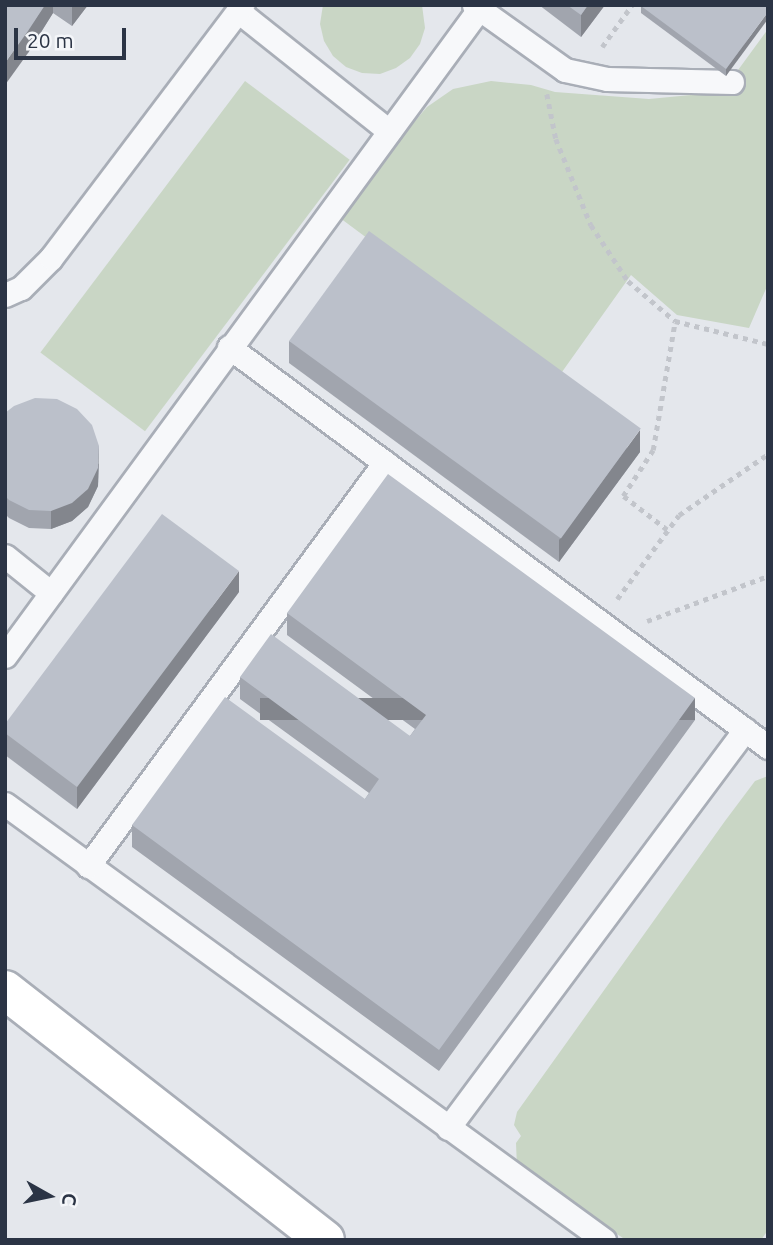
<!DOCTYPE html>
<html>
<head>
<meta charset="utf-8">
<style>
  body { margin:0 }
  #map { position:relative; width:773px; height:1245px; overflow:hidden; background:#e4e7ec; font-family:Ubuntu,sans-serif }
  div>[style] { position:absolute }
  .green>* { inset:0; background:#c9d6c5; transform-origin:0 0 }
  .path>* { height:4.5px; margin-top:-2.25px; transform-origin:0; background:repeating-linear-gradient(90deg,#c2c5cb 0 5px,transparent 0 10px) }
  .roads { filter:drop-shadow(2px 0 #a9aeb7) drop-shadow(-2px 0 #a9aeb7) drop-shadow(0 2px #a9aeb7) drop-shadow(0 -2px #a9aeb7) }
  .lane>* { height:23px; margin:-11.5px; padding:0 11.5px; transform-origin:11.5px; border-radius:11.5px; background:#f7f8fa }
  .secondary>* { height:38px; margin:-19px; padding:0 19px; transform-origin:19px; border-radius:19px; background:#fff }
  .wall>* { inset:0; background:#a1a5ae }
  .shaded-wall>* { inset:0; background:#83868d; transform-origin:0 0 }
  .building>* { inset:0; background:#bbc0ca; transform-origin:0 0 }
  span { translate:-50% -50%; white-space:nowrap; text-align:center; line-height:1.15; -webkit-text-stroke:5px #f4f6f9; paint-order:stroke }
  .frame { position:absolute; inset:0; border:7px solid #2b3445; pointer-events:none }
  .north { position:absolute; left:14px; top:1161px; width:70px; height:70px; -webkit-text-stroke:5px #f4f6f9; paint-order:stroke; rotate:99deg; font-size:19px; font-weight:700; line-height:28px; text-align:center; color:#2b3445 }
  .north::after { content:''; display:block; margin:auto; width:24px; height:32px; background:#2b3445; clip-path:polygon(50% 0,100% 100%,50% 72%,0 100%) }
  .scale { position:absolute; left:14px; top:28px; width:112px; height:32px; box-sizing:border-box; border:4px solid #2b3445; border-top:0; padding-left:9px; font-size:21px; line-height:24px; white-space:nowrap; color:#2b3445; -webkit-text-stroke:5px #f4f6f9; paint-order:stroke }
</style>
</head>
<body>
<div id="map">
  <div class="green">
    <i style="clip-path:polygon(323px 5px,422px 5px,425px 28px,420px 44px,410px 58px,396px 68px,380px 74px,362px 73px,346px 67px,333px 56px,324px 41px,320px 24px)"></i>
    <i style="clip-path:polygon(768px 29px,768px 284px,749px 328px,677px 315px,631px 275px,557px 379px,340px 218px,374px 169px,427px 107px,453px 89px,491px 81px,531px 85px,555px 92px,649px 99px,722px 92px)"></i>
    <i style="left:245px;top:81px;width:131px;height:340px;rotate:37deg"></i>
    <i style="clip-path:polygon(768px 776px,768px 1230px,761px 1240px,626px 1240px,517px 1168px,516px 1143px,521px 1136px,514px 1125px,517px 1112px,725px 821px,755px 781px)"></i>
  </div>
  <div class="path">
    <i style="left:602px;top:47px;width:52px;rotate:-54.5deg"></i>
    <i style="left:547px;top:94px;width:46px;rotate:78.7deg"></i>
    <i style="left:556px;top:139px;width:93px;rotate:67.9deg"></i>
    <i style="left:591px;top:225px;width:67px;rotate:56.5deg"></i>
    <i style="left:628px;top:281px;width:62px;rotate:40.4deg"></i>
    <i style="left:675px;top:321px;width:96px;rotate:13.9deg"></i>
    <i style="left:667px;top:530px;width:56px;rotate:-142.3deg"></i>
    <i style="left:623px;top:496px;width:55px;rotate:-56.9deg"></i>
    <i style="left:653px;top:450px;width:131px;rotate:-80.3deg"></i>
    <i style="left:617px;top:599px;width:104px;rotate:-53.6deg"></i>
    <i style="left:679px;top:515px;width:108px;rotate:-34.4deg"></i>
    <i style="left:647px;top:621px;width:129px;rotate:-20.4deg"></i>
  </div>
  <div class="roads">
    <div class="lane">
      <i style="left:474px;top:5px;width:112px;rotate:35.5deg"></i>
      <i style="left:565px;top:70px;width:43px;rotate:12.1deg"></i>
      <i style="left:607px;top:79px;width:125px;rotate:1.4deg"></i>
      <i style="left:238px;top:11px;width:193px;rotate:38.5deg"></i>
      <i style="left:5px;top:295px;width:17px;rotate:-24deg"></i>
      <i style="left:21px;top:288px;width:42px;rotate:-45deg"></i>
      <i style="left:51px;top:258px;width:317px;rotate:-52.9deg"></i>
      <i style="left:229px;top:347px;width:671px;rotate:36.58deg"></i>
      <i style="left:5px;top:556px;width:59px;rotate:38.8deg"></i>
      <i style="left:5px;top:656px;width:802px;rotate:-53.77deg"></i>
      <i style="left:5px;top:804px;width:741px;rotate:36.05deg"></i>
      <i style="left:88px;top:866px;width:501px;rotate:-53.68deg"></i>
      <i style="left:448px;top:1128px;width:497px;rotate:-53.3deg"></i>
    </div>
    <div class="secondary">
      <i style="left:5px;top:990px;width:406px;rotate:38deg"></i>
    </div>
  </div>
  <div class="wall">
    <i style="clip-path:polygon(5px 5px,88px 5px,72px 26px,53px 13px,28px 53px)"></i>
    <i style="clip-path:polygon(539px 5px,605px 5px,581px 37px)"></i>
    <i style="clip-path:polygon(768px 5px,726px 76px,641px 13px,641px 6px)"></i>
    <i style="clip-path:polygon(289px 341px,640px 452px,559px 562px,289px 363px)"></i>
    <i style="clip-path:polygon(5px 413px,99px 464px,98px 486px,88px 507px,72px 521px,51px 529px,29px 528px,9px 518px,5px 514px)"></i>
    <i style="clip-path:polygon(239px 592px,77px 809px,5px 755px,5px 724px)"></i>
    <i style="clip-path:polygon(287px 613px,695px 720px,439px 1071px,132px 847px,132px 825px,365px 799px,369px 793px,240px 699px,240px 677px,410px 736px,415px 729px,287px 635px)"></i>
  </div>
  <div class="shaded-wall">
    <i style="clip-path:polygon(45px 5px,53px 5px,53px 13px,28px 53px,5px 85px,5px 63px)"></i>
    <i style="clip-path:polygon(72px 5px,88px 5px,72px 26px)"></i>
    <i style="clip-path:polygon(588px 5px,605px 5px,581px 37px,581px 15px)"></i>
    <i style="clip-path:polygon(768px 12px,768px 19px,726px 76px,726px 69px)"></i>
    <i style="clip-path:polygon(640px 430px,640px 452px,559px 562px,559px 540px)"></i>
    <i style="clip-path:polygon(99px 446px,98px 486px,88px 507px,72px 521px,51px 529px,51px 511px)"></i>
    <i style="clip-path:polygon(239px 571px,239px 592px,77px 809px,77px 787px)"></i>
    <i style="left:695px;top:698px;width:22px;height:435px;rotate:90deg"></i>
  </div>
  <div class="building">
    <i style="clip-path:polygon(5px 5px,45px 5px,28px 31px,5px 63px)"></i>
    <i style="clip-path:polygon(567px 5px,588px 5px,581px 15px)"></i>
    <i style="clip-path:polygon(641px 5px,768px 5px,768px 12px,726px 69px,641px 6px)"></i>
    <i style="left:369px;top:231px;width:336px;height:136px;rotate:36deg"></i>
    <i style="clip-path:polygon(35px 398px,57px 399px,77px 409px,92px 425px,99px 446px,98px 468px,88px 489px,72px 503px,51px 511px,29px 510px,9px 500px,5px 496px,5px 413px,14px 406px)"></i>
    <i style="clip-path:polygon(388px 474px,695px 698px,439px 1050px,132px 825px,225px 697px,365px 799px,379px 779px,240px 677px,271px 634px,410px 736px,426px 715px,287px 613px)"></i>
    <i style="clip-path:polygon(162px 514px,239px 571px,77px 787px,5px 733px,5px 724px)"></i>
  </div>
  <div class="frame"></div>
  <div class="north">С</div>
  <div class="scale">20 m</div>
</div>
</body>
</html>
